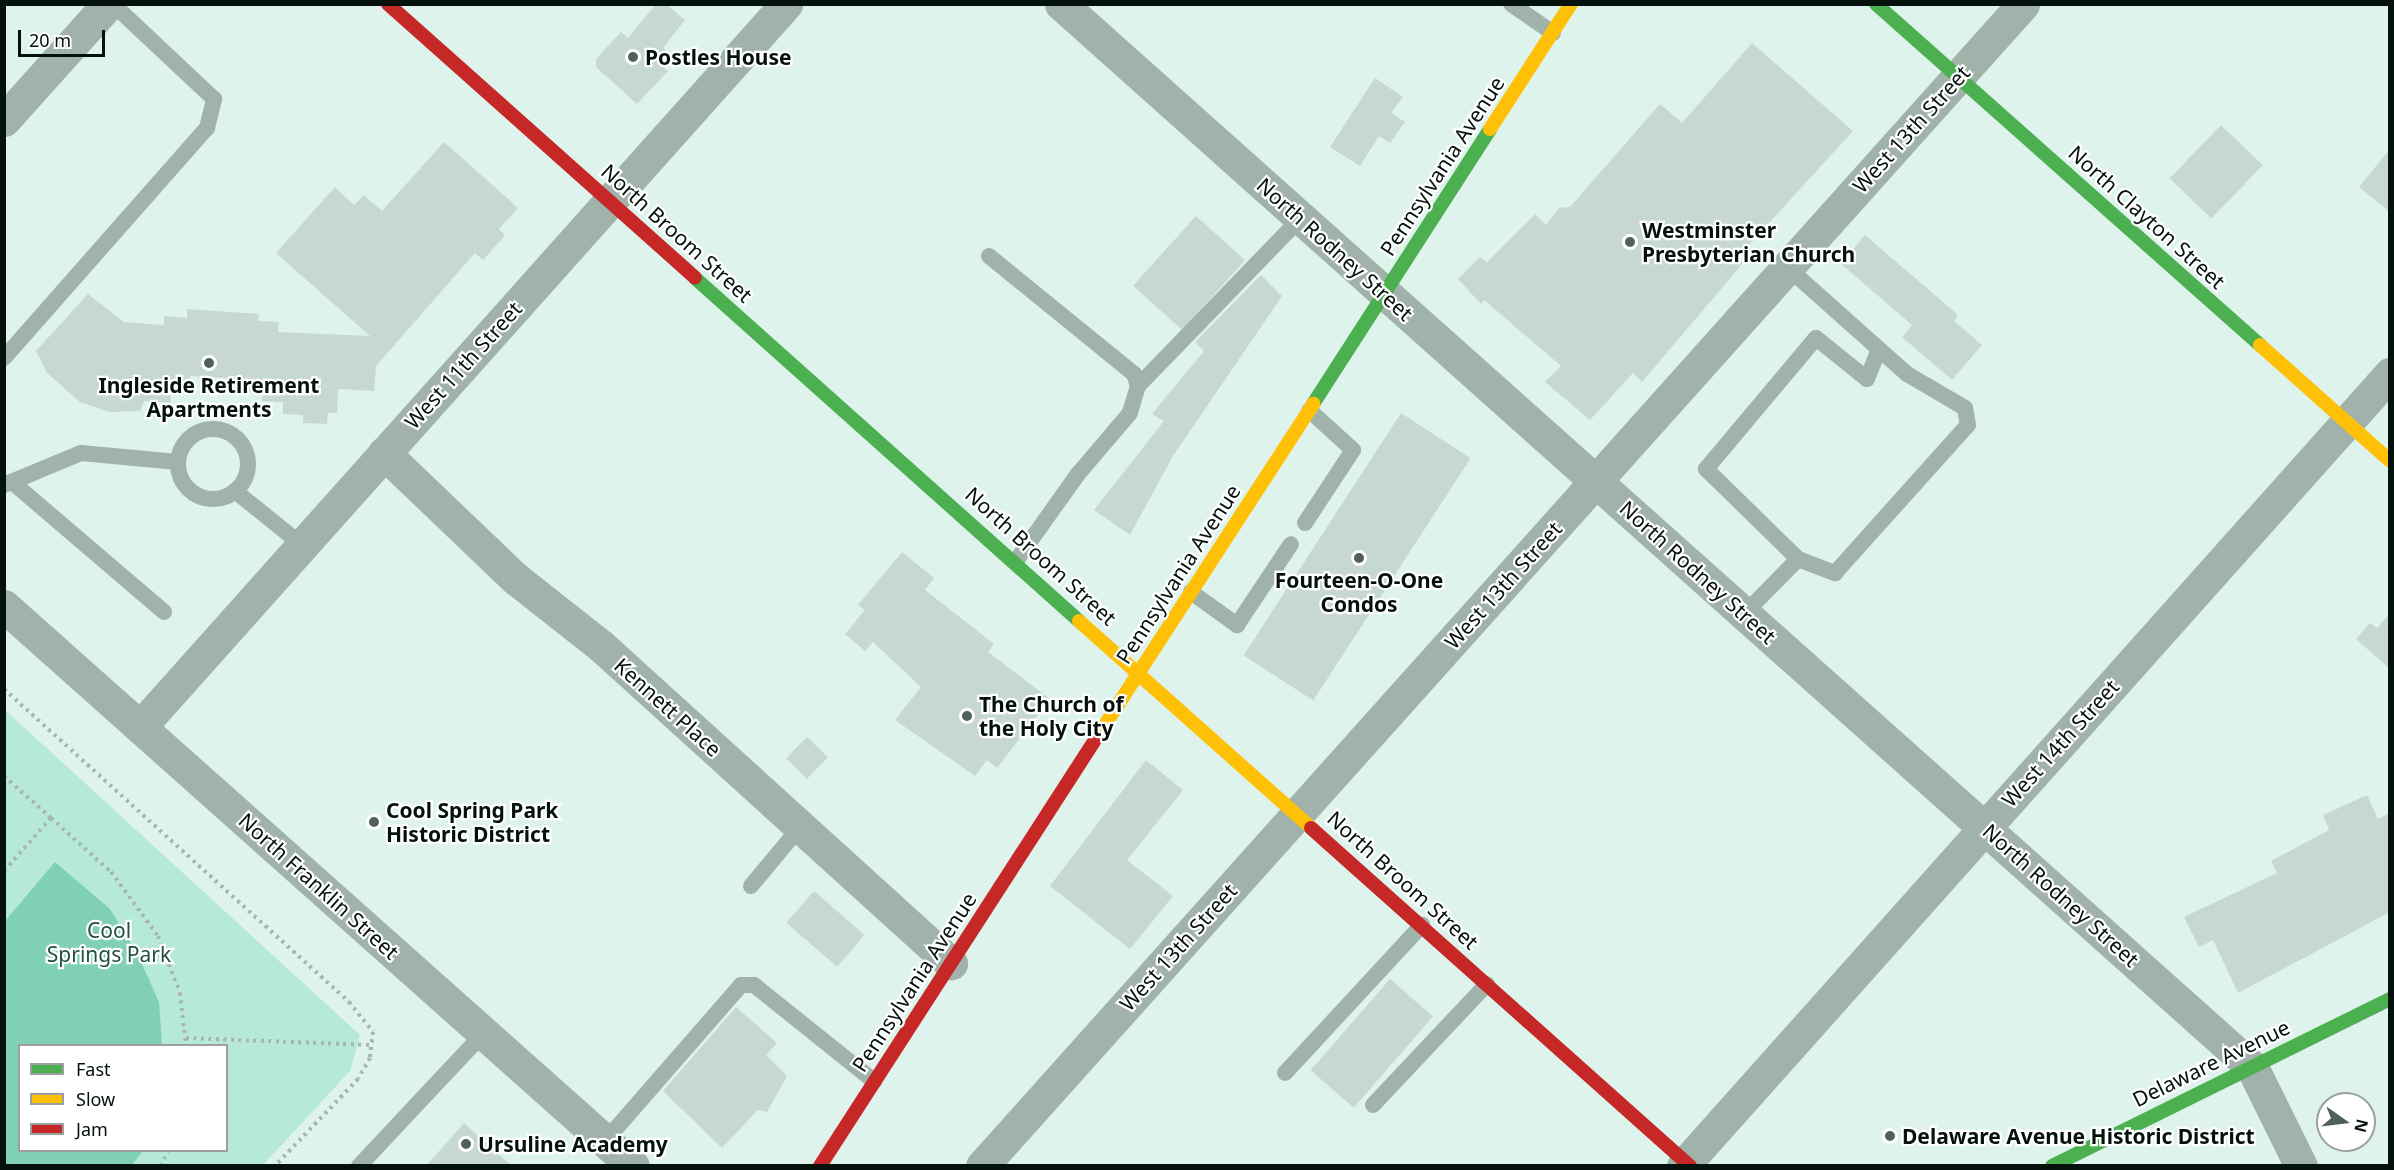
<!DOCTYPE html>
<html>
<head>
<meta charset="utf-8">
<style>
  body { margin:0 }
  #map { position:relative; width:2394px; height:1170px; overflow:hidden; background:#def3eb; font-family:"Noto Sans",sans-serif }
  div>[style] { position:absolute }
  .green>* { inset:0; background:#b6ead7 }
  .water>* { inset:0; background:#7fd0b7 }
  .building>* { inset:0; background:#c7d8d2; transform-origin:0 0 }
  .path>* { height:4px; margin-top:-2px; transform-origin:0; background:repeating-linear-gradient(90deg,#a7b6b0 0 3px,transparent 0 7.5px) }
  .lane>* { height:16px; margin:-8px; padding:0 8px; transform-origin:8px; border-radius:8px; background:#a1b2aa }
  .lane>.ring { margin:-8px; padding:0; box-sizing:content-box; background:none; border:16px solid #a1b2aa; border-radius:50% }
  .street>* { height:33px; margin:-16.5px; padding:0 16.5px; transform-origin:16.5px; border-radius:16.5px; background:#a1b2aa }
  .fast>* { height:14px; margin:-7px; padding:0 7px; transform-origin:7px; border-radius:7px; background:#4caf50 }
  .slow>* { height:14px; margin:-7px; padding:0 7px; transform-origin:7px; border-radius:7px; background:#ffc107 }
  .jam>* { height:14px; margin:-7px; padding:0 7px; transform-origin:7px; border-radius:7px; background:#c62828 }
  .dots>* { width:16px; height:16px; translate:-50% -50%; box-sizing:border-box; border:3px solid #fff; border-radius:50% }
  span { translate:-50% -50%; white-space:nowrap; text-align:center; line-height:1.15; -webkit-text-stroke:4.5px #fff; paint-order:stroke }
  .poi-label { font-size:21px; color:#04110d; font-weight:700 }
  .left { translate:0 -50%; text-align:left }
  .street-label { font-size:21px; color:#04110d }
  .park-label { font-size:21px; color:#235143 }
  .frame { position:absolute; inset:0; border:6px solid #04110d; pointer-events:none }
  .legend { position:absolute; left:18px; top:1044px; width:210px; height:108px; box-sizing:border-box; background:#fff; border:2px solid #9ba09e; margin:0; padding:8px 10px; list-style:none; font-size:18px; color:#04110d }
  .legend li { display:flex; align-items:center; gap:12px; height:30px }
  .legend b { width:30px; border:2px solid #9ba09e }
  .north { position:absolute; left:2316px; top:1092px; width:60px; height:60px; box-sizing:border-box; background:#fff; border:2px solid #9ba09e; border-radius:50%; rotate:104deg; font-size:16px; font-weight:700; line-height:24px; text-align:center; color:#04110d }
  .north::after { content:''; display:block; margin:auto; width:21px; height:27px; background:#50605b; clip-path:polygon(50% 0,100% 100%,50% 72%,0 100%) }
  .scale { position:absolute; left:18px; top:30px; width:87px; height:27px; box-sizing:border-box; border:3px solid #04110d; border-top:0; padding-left:8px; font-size:18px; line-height:21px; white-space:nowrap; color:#04110d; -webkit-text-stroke:4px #fff; paint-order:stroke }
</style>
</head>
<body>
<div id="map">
  <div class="green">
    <i style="clip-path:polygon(evenodd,4px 709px,360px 1035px,350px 1071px,263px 1165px,5px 1165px,4px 709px,20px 1046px,226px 1046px,226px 1150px,20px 1150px,20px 1046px)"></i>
  </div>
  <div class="water">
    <i style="clip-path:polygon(55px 862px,110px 909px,137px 953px,159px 1002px,162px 1045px,20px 1046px,20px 1150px,143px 1151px,132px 1165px,5px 1165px,5px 921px)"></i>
  </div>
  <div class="building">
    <i style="clip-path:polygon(656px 4px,666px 4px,685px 20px,663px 48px,670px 54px,661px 64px,668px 71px,637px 104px,596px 67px,596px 59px,621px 32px,628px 38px)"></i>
    <i style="clip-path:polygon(1752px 43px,1853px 131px,1737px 258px,1743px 263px,1642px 382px,1633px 373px,1590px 420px,1545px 382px,1561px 366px,1484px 300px,1481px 304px,1458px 279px,1480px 257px,1487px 262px,1535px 214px,1546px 225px,1559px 208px,1570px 207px,1660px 104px,1682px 123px)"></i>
    <i style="clip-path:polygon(1375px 78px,1403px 97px,1391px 113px,1405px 122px,1390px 143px,1379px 136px,1360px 166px,1330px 147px)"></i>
    <i style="left:2221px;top:125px;width:58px;height:74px;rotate:44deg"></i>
    <i style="clip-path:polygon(444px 142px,518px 208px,499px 229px,505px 235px,483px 260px,475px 253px,376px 366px,374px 391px,338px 389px,337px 413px,328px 413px,327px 424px,303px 423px,303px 415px,283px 414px,283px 402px,262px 401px,263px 392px,244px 391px,245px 379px,190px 376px,190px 384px,170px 383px,171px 403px,144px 401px,140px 411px,109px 412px,80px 402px,47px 373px,36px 351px,88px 294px,124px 322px,164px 325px,164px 316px,187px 318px,187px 309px,259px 314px,258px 321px,279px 322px,278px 332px,370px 336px,276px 253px,335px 187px,354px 205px,364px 195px,382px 211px)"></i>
    <i style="clip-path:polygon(2390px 149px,2390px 212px,2359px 187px)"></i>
    <i style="left:1196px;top:216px;width:66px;height:94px;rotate:42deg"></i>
    <i style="clip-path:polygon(1865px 235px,1958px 315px,1954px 321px,1982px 345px,1952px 380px,1902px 337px,1912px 325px,1841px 264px)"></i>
    <i style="clip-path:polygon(1261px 275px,1282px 296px,1173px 456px,1130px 535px,1094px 510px,1164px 421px,1152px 414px,1204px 351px,1195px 342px)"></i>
    <i style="left:1401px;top:413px;width:83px;height:289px;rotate:33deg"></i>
    <i style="clip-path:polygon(902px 552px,934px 578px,925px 590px,994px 644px,988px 652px,1050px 699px,997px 768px,987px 760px,975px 776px,895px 720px,921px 687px,873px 642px,865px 651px,845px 634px,865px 610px,858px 605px)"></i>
    <i style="clip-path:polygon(2390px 614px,2390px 669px,2356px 639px,2370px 623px,2377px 628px)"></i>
    <i style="left:807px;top:737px;width:29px;height:30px;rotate:44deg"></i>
    <i style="clip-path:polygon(1146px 760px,1183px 790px,1127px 860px,1173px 896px,1130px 949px,1050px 886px)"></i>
    <i style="clip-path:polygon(2367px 795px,2378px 819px,2390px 813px,2390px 912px,2238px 993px,2213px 940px,2199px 947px,2184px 917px,2277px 873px,2271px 861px,2329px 830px,2323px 815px)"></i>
    <i style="left:814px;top:891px;width:67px;height:42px;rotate:41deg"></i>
    <i style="left:1390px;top:979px;width:57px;height:121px;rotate:41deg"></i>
    <i style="clip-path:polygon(736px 1007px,777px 1043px,766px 1055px,787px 1076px,767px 1112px,758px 1110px,722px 1148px,663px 1091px)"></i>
    <i style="clip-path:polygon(464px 1123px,512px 1166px,426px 1166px)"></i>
  </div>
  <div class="path">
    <i style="left:4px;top:689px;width:466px;rotate:42.2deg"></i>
    <i style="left:349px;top:1002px;width:38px;rotate:51deg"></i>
    <i style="left:373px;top:1032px;width:26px;rotate:97deg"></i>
    <i style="left:370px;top:1058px;width:24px;rotate:120deg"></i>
    <i style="left:358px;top:1079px;width:120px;rotate:133.7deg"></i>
    <i style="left:4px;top:776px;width:63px;rotate:41.8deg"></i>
    <i style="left:51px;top:818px;width:71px;rotate:131.6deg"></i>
    <i style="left:51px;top:818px;width:81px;rotate:42deg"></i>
    <i style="left:111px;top:872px;width:79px;rotate:53.7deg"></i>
    <i style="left:158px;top:936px;width:61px;rotate:68.9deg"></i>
    <i style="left:180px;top:993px;width:53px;rotate:83.5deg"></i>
    <i style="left:186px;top:1038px;width:185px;rotate:2.2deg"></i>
    <i style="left:161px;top:1166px;width:17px;rotate:-66deg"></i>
  </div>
  <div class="lane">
    <i style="left:1511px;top:4px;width:51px;rotate:34.6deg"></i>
    <i style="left:989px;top:256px;width:187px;rotate:39.1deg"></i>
    <i style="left:1134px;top:374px;width:13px;rotate:72deg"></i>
    <i style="left:1138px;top:386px;width:28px;rotate:107deg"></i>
    <i style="left:1130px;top:413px;width:80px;rotate:130.4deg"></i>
    <i style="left:1078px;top:474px;width:107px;rotate:125.5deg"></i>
    <i style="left:4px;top:358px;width:307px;rotate:-48.6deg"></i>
    <i style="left:207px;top:128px;width:30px;rotate:-76deg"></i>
    <i style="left:214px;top:99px;width:139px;rotate:-136.8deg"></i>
    <i style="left:1138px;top:386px;width:234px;rotate:-45.9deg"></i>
    <i class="ring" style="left:178px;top:429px;width:54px;height:54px"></i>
    <i style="left:12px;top:482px;width:200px;rotate:40.5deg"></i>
    <i style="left:4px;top:485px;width:83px;rotate:-22.6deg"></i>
    <i style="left:81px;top:453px;width:97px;rotate:5.3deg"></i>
    <i style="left:235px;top:491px;width:86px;rotate:38.9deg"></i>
    <i style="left:1305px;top:523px;width:87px;rotate:-56.7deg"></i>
    <i style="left:1353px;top:450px;width:59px;rotate:-137.7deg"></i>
    <i style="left:1798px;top:559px;width:129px;rotate:-135.6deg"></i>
    <i style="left:1706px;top:469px;width:171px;rotate:-50deg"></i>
    <i style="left:1816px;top:338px;width:65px;rotate:38.8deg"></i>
    <i style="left:1867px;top:379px;width:32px;rotate:-68deg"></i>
    <i style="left:1191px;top:592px;width:57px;rotate:35.7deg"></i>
    <i style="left:1237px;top:625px;width:97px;rotate:-56.3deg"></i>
    <i style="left:1745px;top:613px;width:76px;rotate:-45.5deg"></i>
    <i style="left:1798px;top:559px;width:40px;rotate:21deg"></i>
    <i style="left:1835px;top:573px;width:199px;rotate:-48.1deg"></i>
    <i style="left:1968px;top:425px;width:17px;rotate:-100deg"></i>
    <i style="left:1965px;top:408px;width:67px;rotate:-149.6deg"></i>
    <i style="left:1907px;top:374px;width:159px;rotate:-138.3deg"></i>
    <i style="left:751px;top:886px;width:77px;rotate:-50.3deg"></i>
    <i style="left:1285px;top:1073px;width:202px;rotate:-47.2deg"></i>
    <i style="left:1373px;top:1105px;width:166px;rotate:-46.7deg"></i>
    <i style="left:605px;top:1141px;width:207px;rotate:-48.9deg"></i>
    <i style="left:741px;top:985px;width:13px"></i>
    <i style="left:754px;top:985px;width:154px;rotate:38.7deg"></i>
    <i style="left:359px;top:1166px;width:183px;rotate:-46.8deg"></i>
  </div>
  <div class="street">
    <i style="left:1061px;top:4px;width:1596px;rotate:41.75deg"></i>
    <i style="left:2252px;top:1067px;width:110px;rotate:63.7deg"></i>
    <i style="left:4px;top:120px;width:156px;rotate:-48.1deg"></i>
    <i style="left:384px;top:453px;width:182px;rotate:43.7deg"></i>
    <i style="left:516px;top:579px;width:107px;rotate:38.2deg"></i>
    <i style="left:600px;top:645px;width:474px;rotate:42.2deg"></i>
    <i style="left:4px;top:606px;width:842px;rotate:41.68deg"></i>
    <i style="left:140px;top:727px;width:970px;rotate:-48.22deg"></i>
    <i style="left:982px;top:1166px;width:1560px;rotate:-48.14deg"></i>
    <i style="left:1683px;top:1166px;width:1062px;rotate:-48.25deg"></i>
  </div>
  <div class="fast">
    <i style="left:1876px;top:4px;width:514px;rotate:41.61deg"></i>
    <i style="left:695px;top:278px;width:515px;rotate:41.77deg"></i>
    <i style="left:1313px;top:404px;width:327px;rotate:-57.2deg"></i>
    <i style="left:2052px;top:1166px;width:377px;rotate:-26.3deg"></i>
  </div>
  <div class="slow">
    <i style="left:1490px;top:129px;width:149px;rotate:-57.1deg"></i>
    <i style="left:2260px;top:345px;width:174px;rotate:41.7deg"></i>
    <i style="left:1079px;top:621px;width:311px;rotate:41.7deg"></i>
    <i style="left:1095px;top:740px;width:401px;rotate:-57deg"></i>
  </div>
  <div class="jam">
    <i style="left:388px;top:4px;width:411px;rotate:41.7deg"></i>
    <i style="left:1311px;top:828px;width:508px;rotate:41.73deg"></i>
    <i style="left:820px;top:1166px;width:507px;rotate:-57.16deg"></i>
  </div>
  <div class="dots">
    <i style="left:633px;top:57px;background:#50605b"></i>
    <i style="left:1630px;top:242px;background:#50605b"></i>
    <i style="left:209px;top:363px;background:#50605b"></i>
    <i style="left:1359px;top:558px;background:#50605b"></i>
    <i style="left:967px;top:716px;background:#50605b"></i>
    <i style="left:374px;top:822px;background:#50605b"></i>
    <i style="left:1890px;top:1136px;background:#50605b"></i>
    <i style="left:466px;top:1144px;background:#50605b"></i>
  </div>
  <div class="poi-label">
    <span class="left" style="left:645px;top:57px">Postles House</span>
    <span class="left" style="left:1642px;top:242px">Westminster<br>Presbyterian Church</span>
    <span style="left:209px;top:397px">Ingleside Retirement<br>Apartments</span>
    <span style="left:1359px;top:592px">Fourteen-O-One<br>Condos</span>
    <span class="left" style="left:979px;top:716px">The Church of<br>the Holy City</span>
    <span class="left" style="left:386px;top:822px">Cool Spring Park<br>Historic District</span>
    <span class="left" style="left:1902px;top:1136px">Delaware Avenue Historic District</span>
    <span class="left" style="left:478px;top:1144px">Ursuline Academy</span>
  </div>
  <div class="street-label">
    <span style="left:1911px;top:129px;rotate:-48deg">West 13th Street</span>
    <span style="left:1442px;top:166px;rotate:-57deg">Pennsylvania Avenue</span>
    <span style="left:2147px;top:217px;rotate:42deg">North Clayton Street</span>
    <span style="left:677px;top:233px;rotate:42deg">North Broom Street</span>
    <span style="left:1335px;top:249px;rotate:42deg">North Rodney Street</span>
    <span style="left:463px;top:365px;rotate:-48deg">West 11th Street</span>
    <span style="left:1041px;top:556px;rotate:42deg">North Broom Street</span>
    <span style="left:1698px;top:572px;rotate:42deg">North Rodney Street</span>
    <span style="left:1178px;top:574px;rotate:-57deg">Pennsylvania Avenue</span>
    <span style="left:1503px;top:585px;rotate:-48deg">West 13th Street</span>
    <span style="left:668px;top:707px;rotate:42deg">Kennett Place</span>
    <span style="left:2060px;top:743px;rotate:-48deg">West 14th Street</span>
    <span style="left:1403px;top:880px;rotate:42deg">North Broom Street</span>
    <span style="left:319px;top:886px;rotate:42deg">North Franklin Street</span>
    <span style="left:2061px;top:895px;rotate:42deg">North Rodney Street</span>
    <span style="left:1178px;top:947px;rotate:-48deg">West 13th Street</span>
    <span style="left:914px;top:982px;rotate:-57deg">Pennsylvania Avenue</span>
    <span style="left:2211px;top:1063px;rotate:-26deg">Delaware Avenue</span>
  </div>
  <div class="park-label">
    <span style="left:109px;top:942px">Cool<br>Springs Park</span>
  </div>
  <div class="frame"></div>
  <ul class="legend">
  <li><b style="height:8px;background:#4caf50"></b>Fast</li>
  <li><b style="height:8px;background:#ffc107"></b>Slow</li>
  <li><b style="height:8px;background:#c62828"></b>Jam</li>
  </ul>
  <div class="north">N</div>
  <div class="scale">20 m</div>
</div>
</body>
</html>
